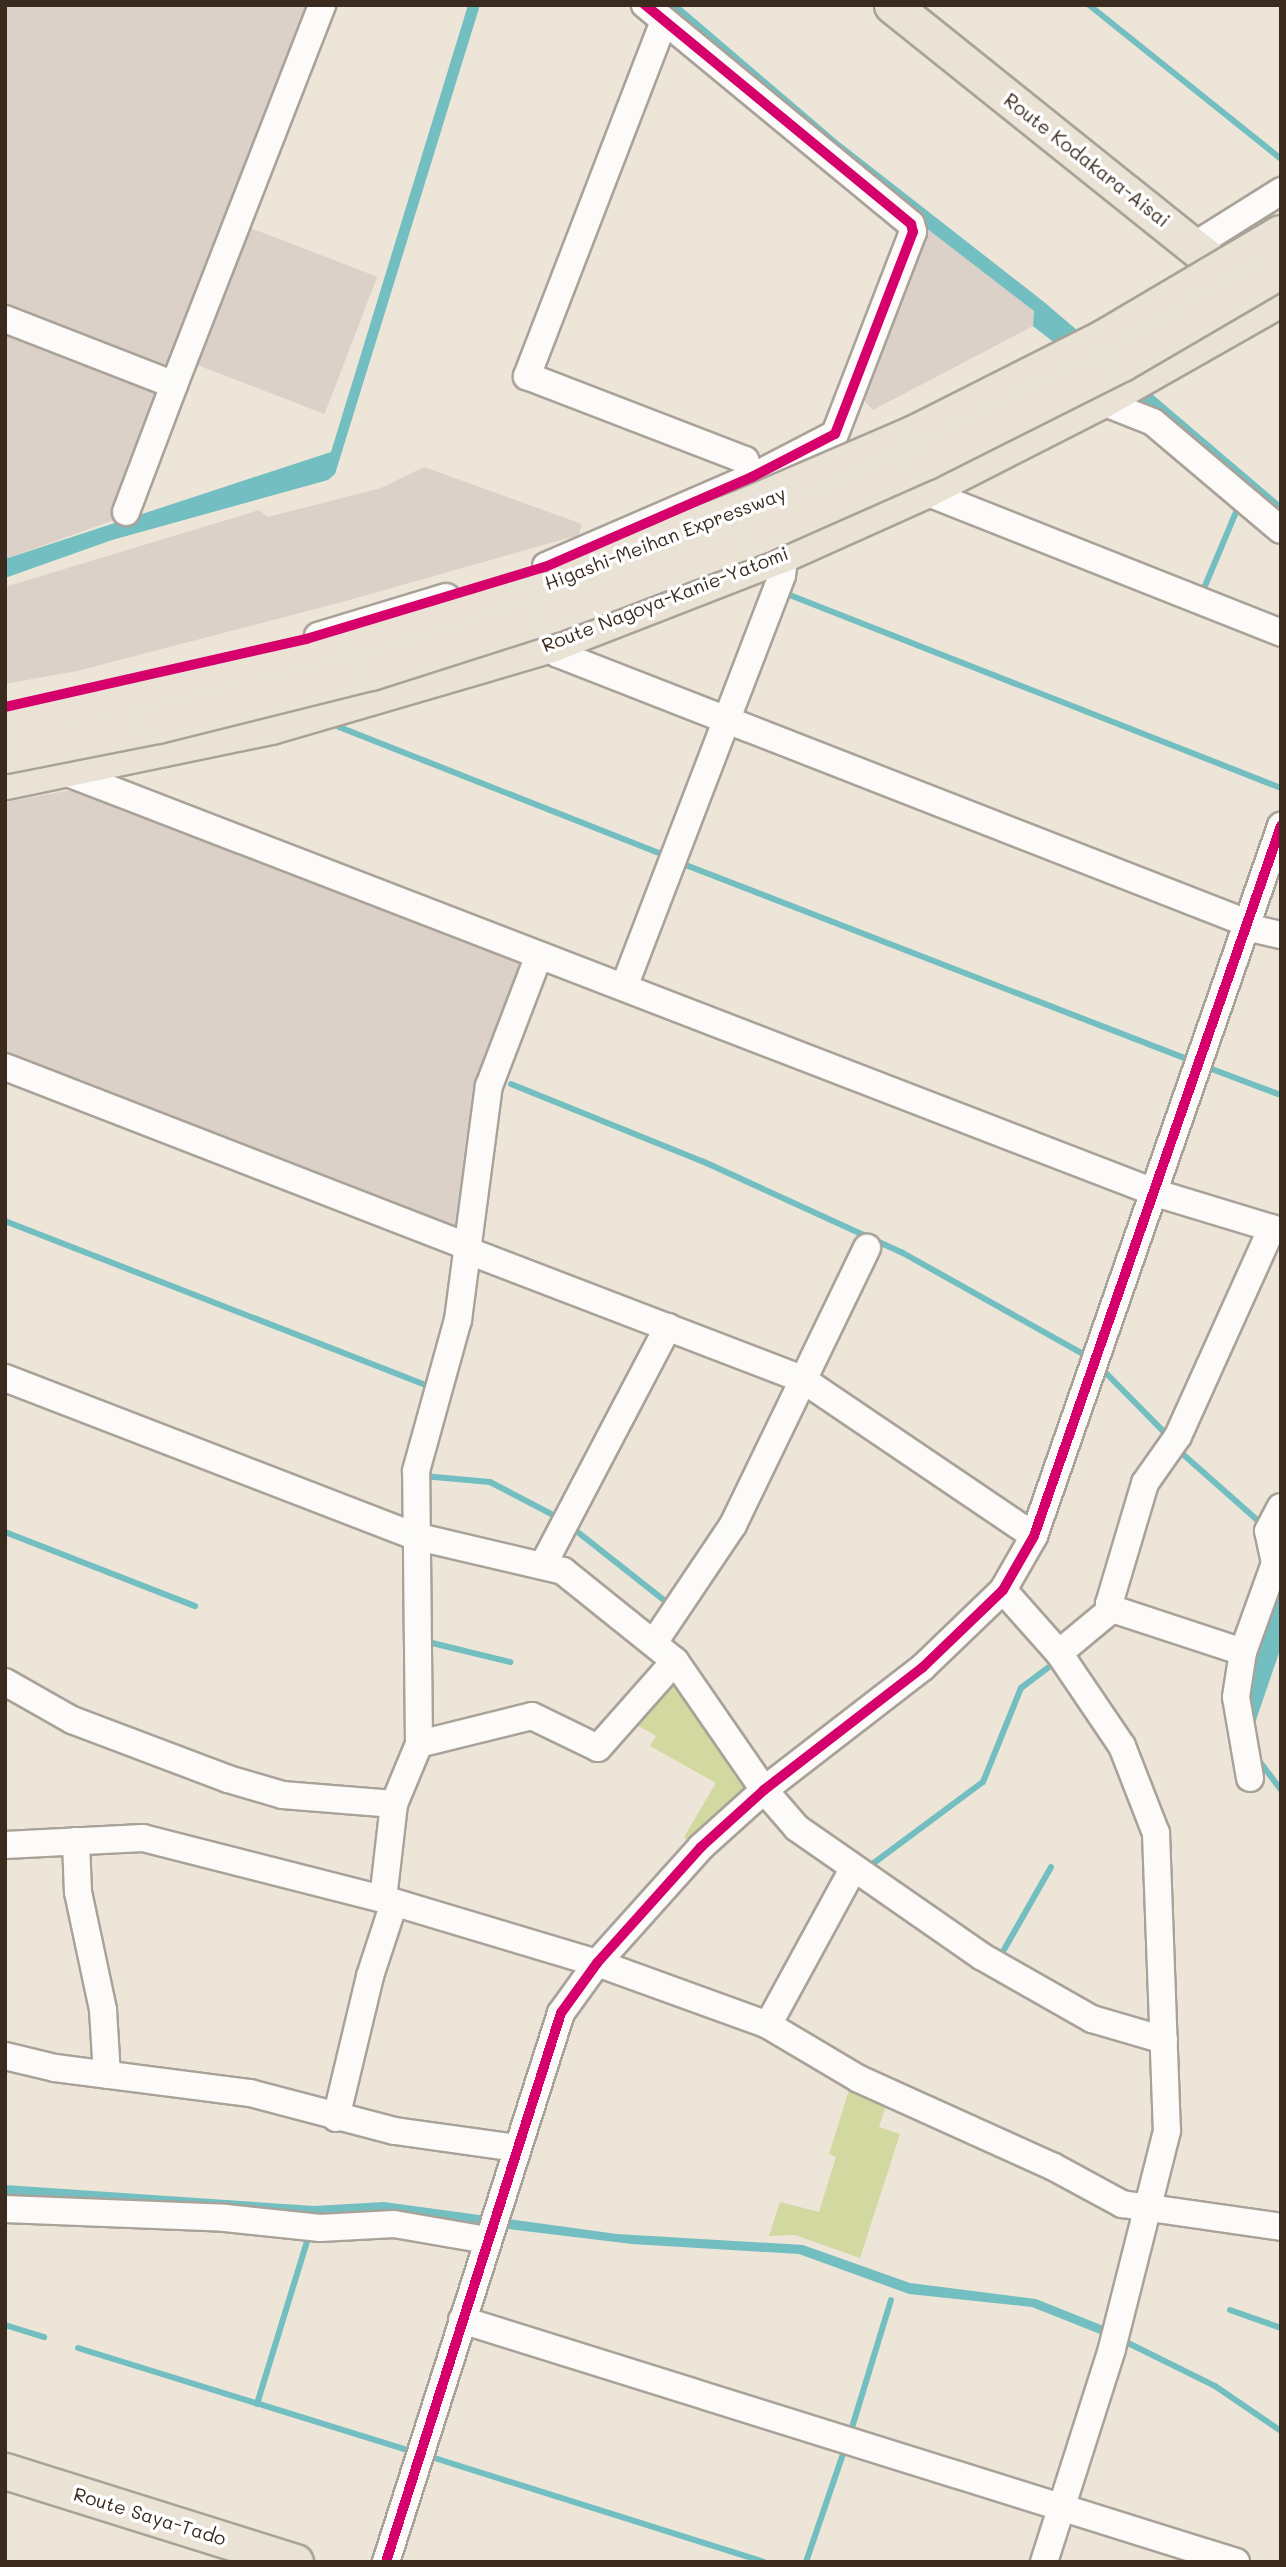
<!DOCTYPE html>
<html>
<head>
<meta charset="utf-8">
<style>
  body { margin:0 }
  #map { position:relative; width:1286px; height:2567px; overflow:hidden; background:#ede5d8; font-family:Mali,sans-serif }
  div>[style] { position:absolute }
  .industrial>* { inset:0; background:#dcd1c8; transform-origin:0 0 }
  .green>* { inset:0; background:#d2d9a0 }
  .water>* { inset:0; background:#72bec0 }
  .stream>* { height:6px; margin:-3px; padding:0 3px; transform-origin:3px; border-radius:3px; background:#72bec0 }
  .roads { filter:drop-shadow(2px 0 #a9a299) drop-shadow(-2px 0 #a9a299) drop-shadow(0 2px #a9a299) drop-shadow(0 -2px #a9a299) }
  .minor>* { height:26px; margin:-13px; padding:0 13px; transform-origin:13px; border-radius:13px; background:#fcfbf9 }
  .major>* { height:35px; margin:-17.5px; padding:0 17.5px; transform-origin:17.5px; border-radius:17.5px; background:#e9e2d5 }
  .bridges { filter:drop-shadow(2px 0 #a9a299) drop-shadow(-2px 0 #a9a299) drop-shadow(0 2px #a9a299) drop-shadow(0 -2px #a9a299) }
  .highway-bridge>* { height:38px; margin:-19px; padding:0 19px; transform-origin:19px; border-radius:19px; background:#e9e2d5 }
  .cycleway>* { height:10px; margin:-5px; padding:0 5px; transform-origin:5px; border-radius:5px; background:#d6006c }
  span { translate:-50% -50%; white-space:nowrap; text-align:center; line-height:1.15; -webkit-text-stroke:7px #fff; paint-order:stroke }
  .street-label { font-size:19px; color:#3b2a1e }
  .frame { position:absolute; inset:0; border:7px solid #3b2a1e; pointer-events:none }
</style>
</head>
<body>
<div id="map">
  <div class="industrial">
    <i style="clip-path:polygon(5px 5px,314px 5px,174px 369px,164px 373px,5px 312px)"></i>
    <i style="clip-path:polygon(917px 221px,1034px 311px,1033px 326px,873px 410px,855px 391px)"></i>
    <i style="left:240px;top:224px;width:147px;height:147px;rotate:21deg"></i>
    <i style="clip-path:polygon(5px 329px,157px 388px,164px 403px,120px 518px,5px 559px)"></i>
    <i style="clip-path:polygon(424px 467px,582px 524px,579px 535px,342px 602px,77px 671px,5px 684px,5px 587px,259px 510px,268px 517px,381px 488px)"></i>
    <i style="clip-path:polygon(77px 789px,521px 961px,523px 972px,461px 1231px,5px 1061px,5px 802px)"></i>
  </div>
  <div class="green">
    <i style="clip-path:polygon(678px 1677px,749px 1791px,691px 1844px,684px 1837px,716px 1783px,650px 1746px,656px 1736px,632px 1722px)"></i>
    <i style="clip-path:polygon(849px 2090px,886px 2105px,879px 2127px,900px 2134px,860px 2258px,795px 2235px,769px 2236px,780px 2202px,819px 2212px,836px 2157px,829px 2154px)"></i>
  </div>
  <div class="water">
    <i style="clip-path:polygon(468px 5px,480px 5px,335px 474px,328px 480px,112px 540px,5px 578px,5px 559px,331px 452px)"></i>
    <i style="clip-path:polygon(656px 5px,679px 5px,838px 141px,1044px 302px,1281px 504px,1281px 520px,1033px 326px,1034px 311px,917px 221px)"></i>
    <i style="clip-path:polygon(1281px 1525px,1281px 1647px,1254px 1726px,1241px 1703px)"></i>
    <i style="clip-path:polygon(5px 2185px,314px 2206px,384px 2202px,617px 2234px,803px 2245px,910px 2283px,1036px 2299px,1111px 2329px,1110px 2338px,1032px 2307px,909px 2294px,799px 2254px,632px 2244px,407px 2217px,343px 2218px,36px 2199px,5px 2196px)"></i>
  </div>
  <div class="stream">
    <i style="left:1089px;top:5px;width:246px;rotate:38.7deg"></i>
    <i style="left:782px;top:592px;width:536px;rotate:21.44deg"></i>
    <i style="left:1202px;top:593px;width:95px;rotate:-67.2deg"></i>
    <i style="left:339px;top:727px;width:352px;rotate:21.5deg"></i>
    <i style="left:678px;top:862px;width:551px;rotate:21.16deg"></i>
    <i style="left:1209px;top:1068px;width:77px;rotate:20.6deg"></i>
    <i style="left:511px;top:1084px;width:206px;rotate:22deg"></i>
    <i style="left:702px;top:1161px;width:221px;rotate:24.6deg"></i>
    <i style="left:903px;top:1253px;width:214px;rotate:29.3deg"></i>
    <i style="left:5px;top:1221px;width:457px;rotate:21.3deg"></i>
    <i style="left:1101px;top:1368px;width:97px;rotate:45.4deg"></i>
    <i style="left:1177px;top:1449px;width:115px;rotate:41.5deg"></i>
    <i style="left:423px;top:1476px;width:67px;rotate:5.1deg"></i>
    <i style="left:490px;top:1482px;width:78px;rotate:27.6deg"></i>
    <i style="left:570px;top:1526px;width:127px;rotate:38.3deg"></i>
    <i style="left:5px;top:1532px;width:204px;rotate:21.3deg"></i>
    <i style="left:424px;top:1641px;width:89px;rotate:13.7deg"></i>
    <i style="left:1257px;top:1758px;width:40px;rotate:53deg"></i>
    <i style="left:867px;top:1868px;width:144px;rotate:-36.6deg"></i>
    <i style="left:983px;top:1782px;width:101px;rotate:-68deg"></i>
    <i style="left:1021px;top:1688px;width:41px;rotate:-37.1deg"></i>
    <i style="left:997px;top:1952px;width:5px;rotate:37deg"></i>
    <i style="left:1001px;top:1955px;width:101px;rotate:-60.4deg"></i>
    <i style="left:1230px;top:2310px;width:54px;rotate:19.4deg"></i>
    <i style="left:5px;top:2325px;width:41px;rotate:17.1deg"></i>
    <i style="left:1122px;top:2340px;width:104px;rotate:26.3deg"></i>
    <i style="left:1215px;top:2386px;width:80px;rotate:34.3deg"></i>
    <i style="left:78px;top:2348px;width:352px;rotate:17.2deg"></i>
    <i style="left:257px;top:2404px;width:177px;rotate:-72.9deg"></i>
    <i style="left:850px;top:2434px;width:140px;rotate:-73deg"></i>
    <i style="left:425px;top:2455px;width:355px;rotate:17.5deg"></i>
    <i style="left:806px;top:2562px;width:120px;rotate:-71.1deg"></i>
  </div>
  <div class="roads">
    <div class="minor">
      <i style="left:664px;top:21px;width:381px;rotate:111.1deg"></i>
      <i style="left:527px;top:376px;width:234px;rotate:21.1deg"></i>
      <i style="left:745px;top:460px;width:18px;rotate:68deg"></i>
      <i style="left:1195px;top:245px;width:102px;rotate:-32.1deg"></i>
      <i style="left:5px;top:319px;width:181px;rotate:21.3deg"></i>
      <i style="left:174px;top:385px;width:408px;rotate:-68.7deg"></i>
      <i style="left:1100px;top:401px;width:57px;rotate:21.6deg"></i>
      <i style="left:1153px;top:422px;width:167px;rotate:40.2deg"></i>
      <i style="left:923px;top:491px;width:385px;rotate:21.6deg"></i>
      <i style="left:126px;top:512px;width:136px;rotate:-69.3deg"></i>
      <i style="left:546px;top:566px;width:224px;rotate:-23.4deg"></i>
      <i style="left:752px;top:477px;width:93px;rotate:-27.4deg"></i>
      <i style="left:835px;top:434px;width:217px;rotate:-68.9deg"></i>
      <i style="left:913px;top:232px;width:8px;rotate:-104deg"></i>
      <i style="left:911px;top:224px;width:345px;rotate:-140.5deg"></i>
      <i style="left:318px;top:636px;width:134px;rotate:-16.9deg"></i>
      <i style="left:551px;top:644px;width:12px;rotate:55deg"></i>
      <i style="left:558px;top:654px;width:740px;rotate:21.33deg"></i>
      <i style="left:60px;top:770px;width:1175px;rotate:21.1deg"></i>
      <i style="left:1156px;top:1193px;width:131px;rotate:16.9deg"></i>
      <i style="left:1246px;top:927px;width:36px;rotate:13deg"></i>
      <i style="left:624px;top:987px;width:441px;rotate:-69deg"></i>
      <i style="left:782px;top:575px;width:22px;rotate:-82deg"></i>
      <i style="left:5px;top:1067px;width:495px;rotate:21.2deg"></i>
      <i style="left:466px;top:1250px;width:360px;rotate:21deg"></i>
      <i style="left:802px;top:1379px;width:280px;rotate:34.1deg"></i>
      <i style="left:5px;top:1378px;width:438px;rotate:21.1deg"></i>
      <i style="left:414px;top:1536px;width:153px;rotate:13.2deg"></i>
      <i style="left:563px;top:1571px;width:144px;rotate:38.8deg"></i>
      <i style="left:675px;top:1661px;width:157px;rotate:55.4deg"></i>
      <i style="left:764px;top:1790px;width:50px;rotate:49deg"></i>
      <i style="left:797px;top:1828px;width:224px;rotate:34.8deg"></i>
      <i style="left:981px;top:1956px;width:128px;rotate:29.6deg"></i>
      <i style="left:1092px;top:2019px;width:75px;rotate:16.3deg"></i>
      <i style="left:543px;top:1565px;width:269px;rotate:-62.3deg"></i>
      <i style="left:1003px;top:1590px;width:84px;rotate:48.4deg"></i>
      <i style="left:1059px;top:1653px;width:112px;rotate:55.9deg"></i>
      <i style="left:1122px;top:1746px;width:93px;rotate:68.7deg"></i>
      <i style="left:1156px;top:1833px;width:298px;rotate:87.9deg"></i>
      <i style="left:1167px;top:2131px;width:225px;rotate:104.2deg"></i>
      <i style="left:1112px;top:2349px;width:224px;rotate:107.7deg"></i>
      <i style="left:655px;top:1641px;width:140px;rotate:-56.1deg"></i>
      <i style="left:733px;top:1525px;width:308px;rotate:-64.2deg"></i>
      <i style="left:1243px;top:1652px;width:138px;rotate:-161.8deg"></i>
      <i style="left:1112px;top:1609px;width:6px;rotate:-121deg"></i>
      <i style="left:1109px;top:1604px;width:126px;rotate:-73.4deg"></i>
      <i style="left:1145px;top:1483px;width:57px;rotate:-54.9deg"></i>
      <i style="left:1178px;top:1436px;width:228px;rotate:-65.7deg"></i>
      <i style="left:1059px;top:1653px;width:69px;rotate:-39.7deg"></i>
      <i style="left:5px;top:1682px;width:77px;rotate:29.6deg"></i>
      <i style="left:72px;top:1720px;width:167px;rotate:20.7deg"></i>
      <i style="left:228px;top:1779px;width:57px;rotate:16.2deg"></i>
      <i style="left:283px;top:1795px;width:111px;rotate:4.6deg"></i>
      <i style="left:419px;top:1744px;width:116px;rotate:-13.9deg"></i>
      <i style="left:532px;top:1716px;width:73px;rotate:25.9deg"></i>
      <i style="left:598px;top:1748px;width:116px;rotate:-48.5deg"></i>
      <i style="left:1250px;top:1778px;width:82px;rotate:-99.8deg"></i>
      <i style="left:1236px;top:1697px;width:46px;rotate:-81.2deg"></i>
      <i style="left:1243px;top:1652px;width:95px;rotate:-70.2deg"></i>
      <i style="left:1275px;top:1563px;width:33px;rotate:-102deg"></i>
      <i style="left:1268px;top:1531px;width:27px;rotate:-62deg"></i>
      <i style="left:76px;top:1841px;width:51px;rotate:87.8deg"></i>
      <i style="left:78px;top:1892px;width:121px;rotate:78deg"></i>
      <i style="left:103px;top:2010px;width:65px;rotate:86.5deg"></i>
      <i style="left:5px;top:1845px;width:138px;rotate:-2.9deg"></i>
      <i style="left:143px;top:1838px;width:248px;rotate:14.3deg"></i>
      <i style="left:383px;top:1899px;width:223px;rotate:16.7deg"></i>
      <i style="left:597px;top:1963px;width:182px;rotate:19.9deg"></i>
      <i style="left:768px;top:2025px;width:106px;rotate:30.7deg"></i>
      <i style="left:859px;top:2079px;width:212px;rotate:24.3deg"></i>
      <i style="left:1052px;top:2166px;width:80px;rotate:28.5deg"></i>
      <i style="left:1122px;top:2204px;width:161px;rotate:8.2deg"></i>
      <i style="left:383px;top:1899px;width:96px;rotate:-83.4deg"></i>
      <i style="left:394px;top:1804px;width:65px;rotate:-67.4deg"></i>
      <i style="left:419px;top:1744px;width:273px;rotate:-90.6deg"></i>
      <i style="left:416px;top:1471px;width:157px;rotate:-74.5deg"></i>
      <i style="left:458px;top:1320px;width:236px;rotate:-82.5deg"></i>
      <i style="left:489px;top:1086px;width:140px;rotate:-69.1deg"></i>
      <i style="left:768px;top:2025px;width:178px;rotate:-61.4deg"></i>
      <i style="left:5px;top:2056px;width:51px;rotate:13.5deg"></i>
      <i style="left:55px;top:2068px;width:197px;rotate:7.3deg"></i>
      <i style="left:250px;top:2093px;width:150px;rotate:14.7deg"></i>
      <i style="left:395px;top:2131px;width:122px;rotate:8deg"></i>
      <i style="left:336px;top:2118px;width:146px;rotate:-76.5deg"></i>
      <i style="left:370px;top:1976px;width:77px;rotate:-71.8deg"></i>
      <i style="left:5px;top:2209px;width:220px;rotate:2.3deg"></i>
      <i style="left:225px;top:2218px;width:96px;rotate:6deg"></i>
      <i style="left:320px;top:2228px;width:74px;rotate:-3.1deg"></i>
      <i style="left:394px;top:2224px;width:94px;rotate:9.8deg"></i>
      <i style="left:462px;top:2320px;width:811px;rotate:17.36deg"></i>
      <i style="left:386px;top:2562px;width:576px;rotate:-72.32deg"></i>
      <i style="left:561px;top:2013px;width:62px;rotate:-54.2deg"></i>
      <i style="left:597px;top:1963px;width:156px;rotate:-48.1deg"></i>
      <i style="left:701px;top:1847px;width:85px;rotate:-42.1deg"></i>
      <i style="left:764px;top:1790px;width:200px;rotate:-37.7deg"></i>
      <i style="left:922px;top:1668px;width:112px;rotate:-43.9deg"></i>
      <i style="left:1003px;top:1590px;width:62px;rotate:-60.1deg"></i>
      <i style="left:1034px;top:1536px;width:752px;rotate:-70.82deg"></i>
    </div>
    <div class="major">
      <i style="left:892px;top:5px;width:450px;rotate:38.7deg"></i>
      <i style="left:5px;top:781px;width:272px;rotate:-11.7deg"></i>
      <i style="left:271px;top:726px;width:292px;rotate:-16.3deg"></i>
      <i style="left:551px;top:644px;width:251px;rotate:-21.3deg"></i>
      <i style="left:785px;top:553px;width:151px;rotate:-24.2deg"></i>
      <i style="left:923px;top:491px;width:199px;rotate:-27deg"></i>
      <i style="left:1100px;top:401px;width:208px;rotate:-29.6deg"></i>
      <i style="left:5px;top:2471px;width:304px;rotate:17.4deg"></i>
    </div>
  </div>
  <div class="bridges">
    <div class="highway-bridge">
      <i style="left:5px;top:726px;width:367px;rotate:-13.1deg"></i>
      <i style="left:362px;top:643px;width:192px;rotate:-17.3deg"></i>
      <i style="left:545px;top:586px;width:220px;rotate:-21.3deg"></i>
      <i style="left:750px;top:506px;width:180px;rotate:-23.3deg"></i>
      <i style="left:915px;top:435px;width:213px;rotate:-26.8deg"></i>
      <i style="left:1105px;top:339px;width:204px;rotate:-30.6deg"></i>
      <i style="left:5px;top:754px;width:156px;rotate:-11.1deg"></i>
      <i style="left:158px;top:724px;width:219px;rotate:-14deg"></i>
      <i style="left:371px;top:671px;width:191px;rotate:-17.7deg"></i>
      <i style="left:553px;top:613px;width:222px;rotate:-20.9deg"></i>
      <i style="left:760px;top:534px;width:183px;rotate:-23.9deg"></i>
      <i style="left:927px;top:460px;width:218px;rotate:-26.7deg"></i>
      <i style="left:1122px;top:362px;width:184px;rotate:-30.3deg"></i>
    </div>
  </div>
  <div class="cycleway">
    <i style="left:5px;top:707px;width:309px;rotate:-12.7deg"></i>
    <i style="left:306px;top:639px;width:250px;rotate:-16.8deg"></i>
    <i style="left:545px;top:567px;width:226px;rotate:-23.5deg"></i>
    <i style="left:752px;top:477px;width:93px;rotate:-27.4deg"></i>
    <i style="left:835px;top:434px;width:217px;rotate:-68.9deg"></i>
    <i style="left:913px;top:232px;width:8px;rotate:-104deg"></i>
    <i style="left:911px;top:224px;width:345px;rotate:-140.5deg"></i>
    <i style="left:386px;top:2562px;width:576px;rotate:-72.32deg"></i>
    <i style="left:561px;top:2013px;width:62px;rotate:-54.2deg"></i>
    <i style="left:597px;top:1963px;width:156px;rotate:-48.1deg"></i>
    <i style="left:701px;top:1847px;width:85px;rotate:-42.1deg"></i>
    <i style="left:764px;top:1790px;width:200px;rotate:-37.7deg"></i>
    <i style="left:922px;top:1668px;width:112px;rotate:-43.9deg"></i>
    <i style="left:1003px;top:1590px;width:62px;rotate:-60.1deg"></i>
    <i style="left:1034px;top:1536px;width:752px;rotate:-70.82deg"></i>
  </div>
  <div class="street-label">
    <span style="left:1087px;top:160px;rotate:38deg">Route Kodakara-Aisai</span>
    <span style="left:665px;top:538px;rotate:-21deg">Higashi-Meihan Expressway</span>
    <span style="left:665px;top:599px;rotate:-21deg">Route Nagoya-Kanie-Yatomi</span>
    <span style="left:150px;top:2516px;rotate:17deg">Route Saya-Tado</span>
  </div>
  <div class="frame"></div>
</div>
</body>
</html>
